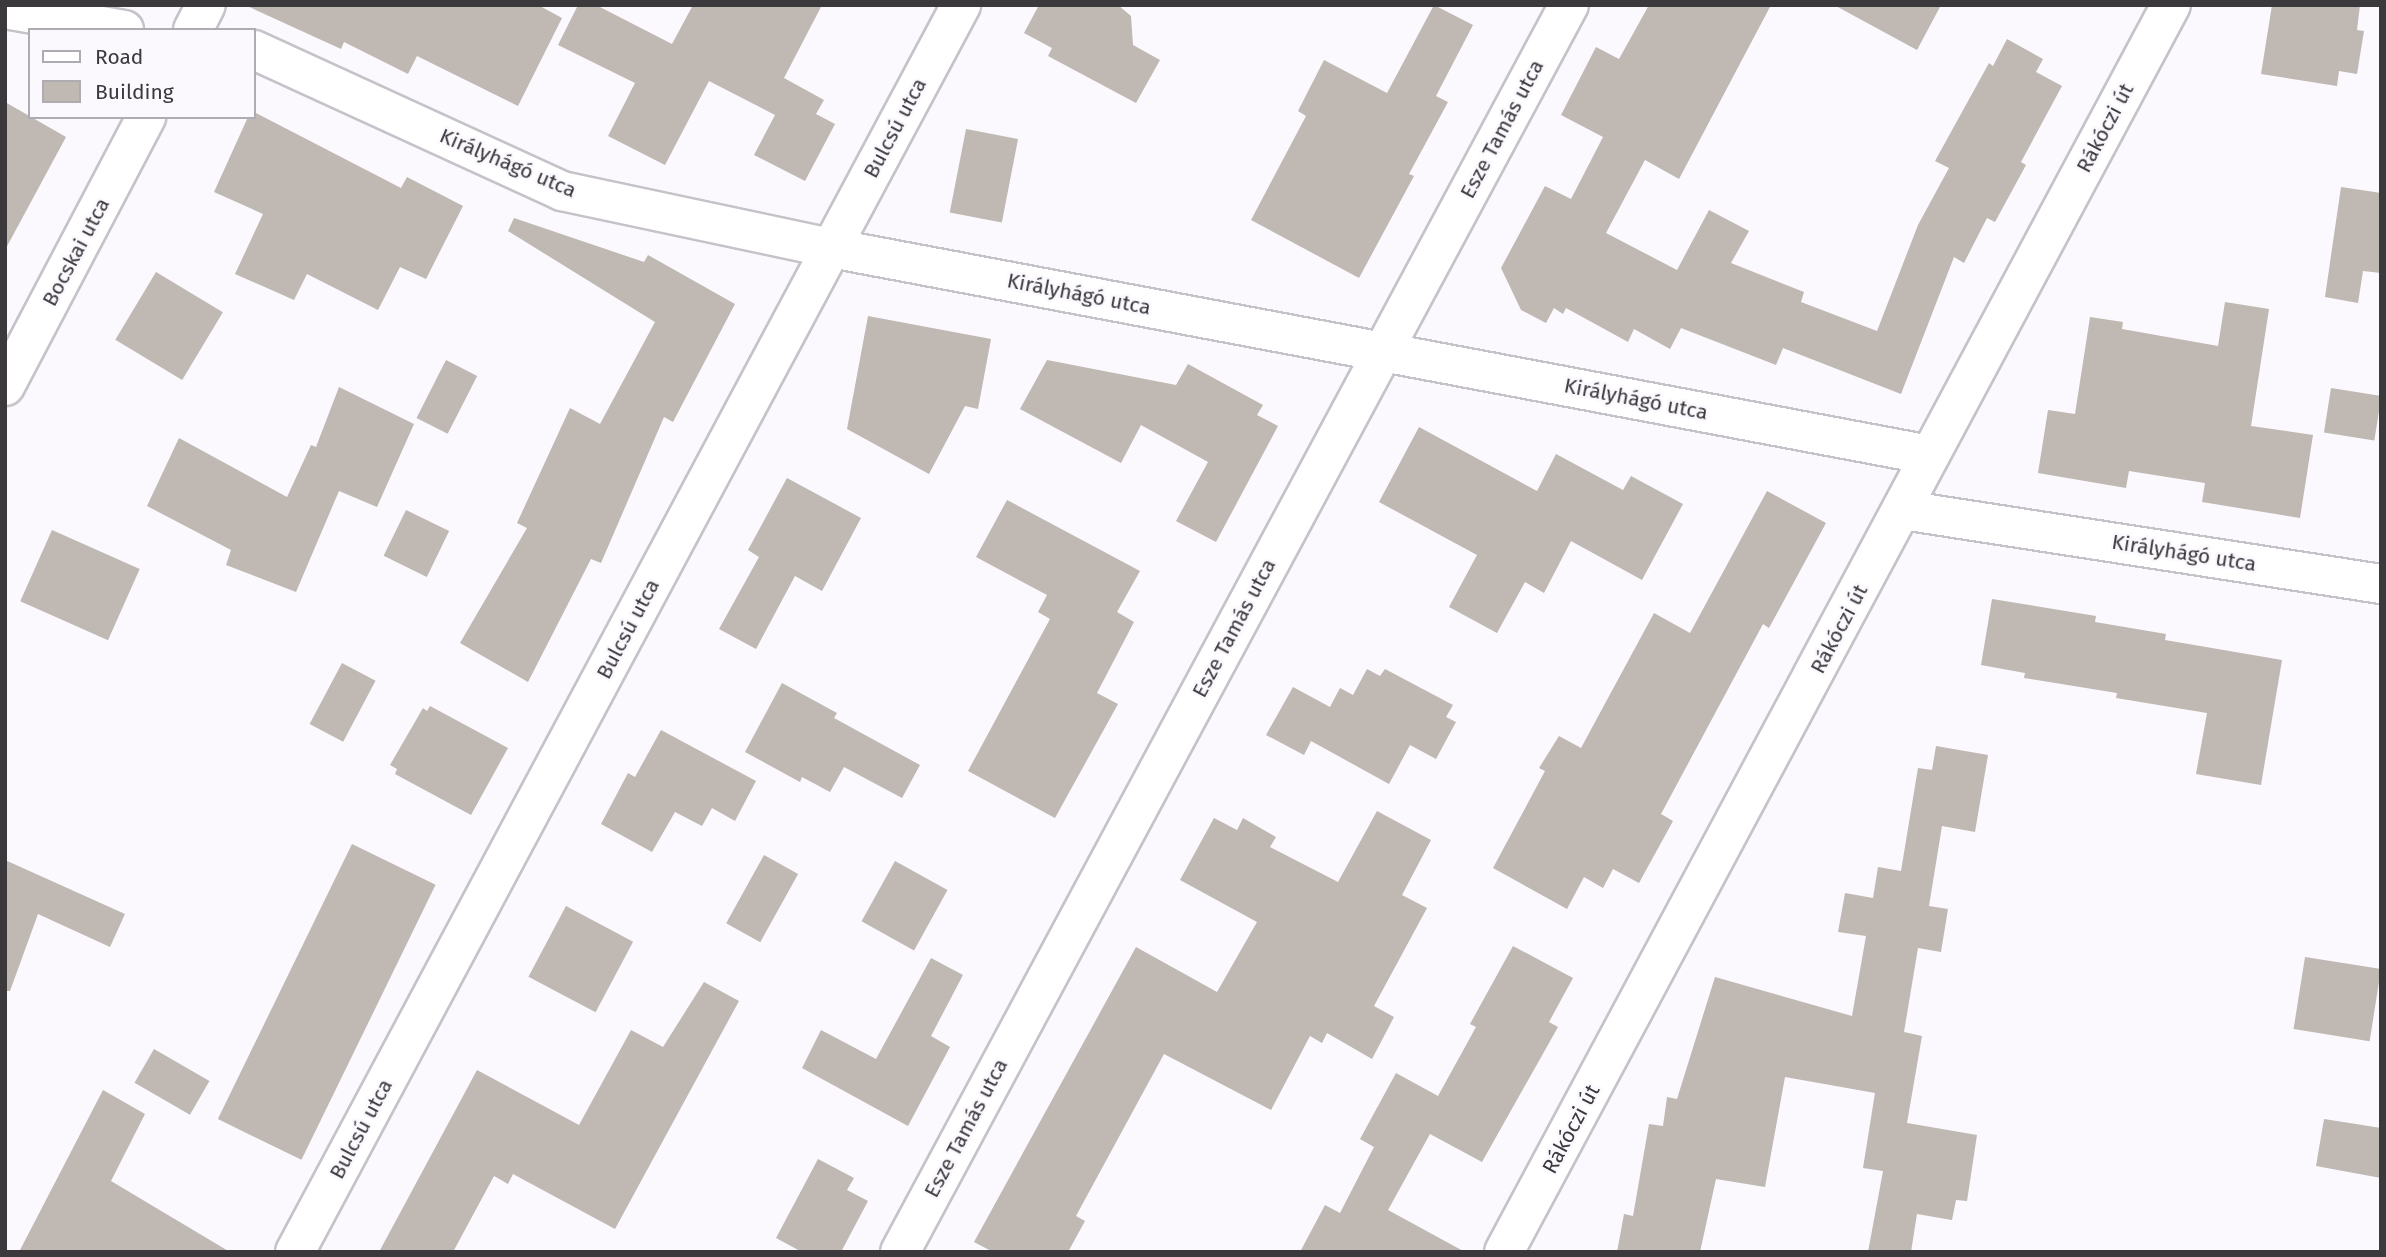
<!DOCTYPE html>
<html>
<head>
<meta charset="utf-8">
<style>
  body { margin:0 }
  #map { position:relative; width:2386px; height:1257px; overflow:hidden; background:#fbf8fe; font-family:"Fira Sans",sans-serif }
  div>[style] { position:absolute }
  .building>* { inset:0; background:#bfb8b3; transform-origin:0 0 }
  .roads { filter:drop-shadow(2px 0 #c6c2c9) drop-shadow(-2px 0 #c6c2c9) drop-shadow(0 2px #c6c2c9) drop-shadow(0 -2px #c6c2c9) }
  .minor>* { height:38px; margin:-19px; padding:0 19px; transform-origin:19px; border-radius:19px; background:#fff }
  span { translate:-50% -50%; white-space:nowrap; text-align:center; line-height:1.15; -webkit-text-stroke:5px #fbf8fe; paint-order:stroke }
  .street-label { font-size:21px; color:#3b393c }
  .frame { position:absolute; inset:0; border:7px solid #3b393c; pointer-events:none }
  .legend { position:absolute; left:28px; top:28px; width:228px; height:91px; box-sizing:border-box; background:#fbf8fe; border:2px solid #aeacb0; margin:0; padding:9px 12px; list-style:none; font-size:21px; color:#3b393c }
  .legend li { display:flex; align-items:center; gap:14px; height:35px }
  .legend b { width:35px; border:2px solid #aeacb0 }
</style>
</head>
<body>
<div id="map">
  <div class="building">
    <i style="clip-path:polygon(245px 5px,538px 5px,562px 18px,518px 106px,417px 56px,408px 74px,344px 42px,341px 49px)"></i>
    <i style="clip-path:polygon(578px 5px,596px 5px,672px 44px,693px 5px,822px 5px,784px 78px,824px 100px,816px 114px,835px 124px,805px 181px,754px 155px,775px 115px,709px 81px,665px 165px,608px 136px,635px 83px,558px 45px)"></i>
    <i style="clip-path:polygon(1039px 5px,1118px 5px,1131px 16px,1133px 45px,1160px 60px,1136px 103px,1048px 56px,1052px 48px,1024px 33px)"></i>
    <i style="clip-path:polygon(1434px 5px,1473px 25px,1436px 96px,1448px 102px,1409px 174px,1414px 176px,1359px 278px,1251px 220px,1306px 116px,1298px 111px,1324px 60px,1387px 93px)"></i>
    <i style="clip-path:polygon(1649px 5px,1771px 5px,1679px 179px,1645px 160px,1606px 233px,1677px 270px,1709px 210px,1749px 231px,1731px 263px,1804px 292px,1801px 302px,1877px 331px,1918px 225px,1949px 168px,1935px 161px,1989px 63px,1993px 66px,2007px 39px,2043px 59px,2036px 72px,2062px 86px,2021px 162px,2026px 165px,1995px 222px,1987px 218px,1964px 263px,1954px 257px,1901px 394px,1783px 348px,1776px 365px,1681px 328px,1670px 349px,1634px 329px,1628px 342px,1566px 308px,1563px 314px,1554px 308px,1546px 323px,1521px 310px,1501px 268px,1545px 186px,1571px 199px,1603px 137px,1561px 115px,1596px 47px,1619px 59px)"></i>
    <i style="clip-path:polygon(1834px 5px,1941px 5px,1917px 50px)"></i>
    <i style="clip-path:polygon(2272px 5px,2360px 5px,2357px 30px,2364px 31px,2357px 74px,2339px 71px,2337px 86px,2261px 74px)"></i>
    <i style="clip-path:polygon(5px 102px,66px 137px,5px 250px)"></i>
    <i style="clip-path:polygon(254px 112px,401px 188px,407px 177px,463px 206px,426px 279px,400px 267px,378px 310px,307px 274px,294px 300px,235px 274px,263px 214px,214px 192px,248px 117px,254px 117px)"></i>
    <i style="left:966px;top:129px;width:53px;height:85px;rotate:11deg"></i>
    <i style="clip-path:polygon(2341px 187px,2381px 193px,2381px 273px,2363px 271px,2358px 303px,2325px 297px)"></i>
    <i style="clip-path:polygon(514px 218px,644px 262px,648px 255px,735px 304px,673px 422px,664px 417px,601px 563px,591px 559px,528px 682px,460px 643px,527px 528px,517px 523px,570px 408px,600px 424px,655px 322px,508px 231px)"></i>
    <i style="left:156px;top:272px;width:78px;height:79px;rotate:31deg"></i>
    <i style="clip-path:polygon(2225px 302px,2269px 309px,2251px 426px,2313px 435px,2300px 518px,2202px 502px,2205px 483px,2129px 471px,2126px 488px,2038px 473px,2048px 410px,2075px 414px,2090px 317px,2123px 322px,2122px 329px,2218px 346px)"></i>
    <i style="clip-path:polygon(868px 316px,991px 339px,978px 409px,965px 406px,929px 474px,847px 429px)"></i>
    <i style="left:446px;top:360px;width:35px;height:65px;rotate:27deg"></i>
    <i style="clip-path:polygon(1047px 360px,1176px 385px,1188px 364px,1263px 405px,1257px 415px,1278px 426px,1216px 542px,1176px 521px,1208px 462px,1141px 425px,1121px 463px,1020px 409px)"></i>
    <i style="clip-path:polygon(339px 387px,414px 424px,377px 507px,339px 491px,296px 592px,226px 565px,231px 550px,147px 506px,179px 438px,287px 497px,311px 445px,316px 447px)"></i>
    <i style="left:2331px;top:388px;width:51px;height:45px;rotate:9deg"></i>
    <i style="clip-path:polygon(1419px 427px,1537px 491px,1556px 454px,1623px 490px,1631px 476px,1683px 504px,1642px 580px,1571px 541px,1544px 593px,1525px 582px,1497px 633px,1449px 607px,1477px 555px,1379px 502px)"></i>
    <i style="clip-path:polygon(787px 478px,861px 518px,822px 591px,795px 576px,756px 649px,719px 629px,759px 557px,748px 550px)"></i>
    <i style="clip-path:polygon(1767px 491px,1826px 523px,1769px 628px,1763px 624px,1661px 814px,1673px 821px,1639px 883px,1613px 869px,1603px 888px,1584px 877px,1567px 909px,1493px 868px,1545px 771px,1539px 768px,1559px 736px,1581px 748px,1654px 613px,1690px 633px)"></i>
    <i style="clip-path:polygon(1007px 500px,1140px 571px,1117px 612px,1134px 622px,1097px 693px,1118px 704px,1055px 818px,968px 771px,1050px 619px,1038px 612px,1047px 595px,976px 557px)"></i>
    <i style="left:406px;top:510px;width:48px;height:51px;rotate:26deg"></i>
    <i style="left:52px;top:530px;width:96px;height:78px;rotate:24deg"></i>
    <i style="clip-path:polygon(1992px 599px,2096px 616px,2095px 622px,2166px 634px,2165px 640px,2282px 660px,2261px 785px,2196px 774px,2207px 713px,2116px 698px,2117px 693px,2024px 678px,2025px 673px,1981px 665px)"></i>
    <i style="left:342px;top:663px;width:38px;height:69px;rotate:28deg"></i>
    <i style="clip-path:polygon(1367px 669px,1380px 676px,1385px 669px,1453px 705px,1446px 717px,1456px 722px,1436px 759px,1410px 745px,1389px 784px,1311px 741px,1304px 755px,1266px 735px,1293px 687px,1330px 707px,1340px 688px,1353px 695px)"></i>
    <i style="clip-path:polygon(782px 683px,837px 713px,834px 718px,920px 765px,902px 798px,844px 767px,830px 792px,802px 777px,800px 782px,745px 752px)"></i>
    <i style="clip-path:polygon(430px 706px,508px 748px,471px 815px,395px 774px,397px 769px,390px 765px,423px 708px,427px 711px)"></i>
    <i style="clip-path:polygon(661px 730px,756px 781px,735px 821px,712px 808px,702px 826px,675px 812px,652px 852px,601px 824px,628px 773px,635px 777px)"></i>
    <i style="clip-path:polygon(1936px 746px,1988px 755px,1975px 832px,1942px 826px,1929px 906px,1948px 909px,1941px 952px,1918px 948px,1904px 1032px,1922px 1036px,1907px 1123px,1977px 1135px,1967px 1201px,1956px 1200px,1952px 1220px,1917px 1214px,1911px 1252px,1868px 1252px,1883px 1171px,1863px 1168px,1875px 1093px,1785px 1077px,1765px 1187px,1716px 1179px,1700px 1252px,1617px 1252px,1624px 1214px,1633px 1216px,1649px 1124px,1663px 1126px,1667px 1097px,1677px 1099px,1715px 977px,1852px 1016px,1866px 936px,1838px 932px,1845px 893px,1873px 898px,1878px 867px,1901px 871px,1918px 768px,1932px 770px)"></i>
    <i style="clip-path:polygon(1377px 811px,1431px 840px,1402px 895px,1427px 908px,1374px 1006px,1394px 1017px,1372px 1059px,1327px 1033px,1322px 1043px,1310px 1036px,1271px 1110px,1164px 1054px,1076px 1216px,1085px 1221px,1068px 1252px,993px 1252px,974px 1242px,1136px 947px,1217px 992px,1257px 922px,1180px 880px,1214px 818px,1237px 830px,1243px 818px,1276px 837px,1270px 847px,1338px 882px)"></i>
    <i style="left:352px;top:844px;width:93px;height:306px;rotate:26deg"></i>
    <i style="left:764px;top:855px;width:39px;height:78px;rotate:29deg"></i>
    <i style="clip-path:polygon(5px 860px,125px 914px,110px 947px,38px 914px,10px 991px,5px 991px)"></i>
    <i style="left:895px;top:861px;width:60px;height:69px;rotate:29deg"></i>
    <i style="left:566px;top:906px;width:76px;height:80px;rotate:28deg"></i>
    <i style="clip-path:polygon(1513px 946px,1573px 978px,1549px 1022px,1558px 1027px,1482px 1162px,1430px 1134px,1388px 1210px,1465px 1252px,1300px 1252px,1325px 1205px,1340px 1213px,1374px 1147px,1360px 1139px,1396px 1073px,1438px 1096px,1476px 1027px,1470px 1024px)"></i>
    <i style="left:2305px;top:957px;width:77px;height:73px;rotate:9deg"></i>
    <i style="clip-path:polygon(931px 958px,963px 975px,931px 1036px,950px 1047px,908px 1126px,802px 1068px,821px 1030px,876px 1059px)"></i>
    <i style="clip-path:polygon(704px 982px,739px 1001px,615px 1229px,513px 1174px,508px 1184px,494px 1176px,453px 1252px,379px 1252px,477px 1070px,579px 1125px,631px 1030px,663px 1047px)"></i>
    <i style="left:154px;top:1049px;width:64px;height:39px;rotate:30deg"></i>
    <i style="clip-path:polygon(103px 1090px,145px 1114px,111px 1181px,230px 1252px,19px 1252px)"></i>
    <i style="clip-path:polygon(2324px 1119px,2381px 1128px,2381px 1178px,2316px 1166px)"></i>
    <i style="clip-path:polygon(818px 1159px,854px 1178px,847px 1190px,868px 1201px,841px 1252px,802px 1252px,776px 1238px)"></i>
  </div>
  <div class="roads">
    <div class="minor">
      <i style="left:5px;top:9px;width:121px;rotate:10deg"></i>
      <i style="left:193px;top:30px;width:28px;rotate:-63deg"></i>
      <i style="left:254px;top:50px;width:339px;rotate:24.6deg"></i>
      <i style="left:562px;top:191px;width:275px;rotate:12deg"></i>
      <i style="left:831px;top:248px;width:1118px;rotate:10.67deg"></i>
      <i style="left:5px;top:386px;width:304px;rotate:-62.3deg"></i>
      <i style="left:1903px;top:510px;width:484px;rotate:8.8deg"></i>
      <i style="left:295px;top:1252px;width:1414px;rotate:-61.89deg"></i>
      <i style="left:900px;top:1252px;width:1415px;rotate:-61.79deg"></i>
      <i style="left:1504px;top:1252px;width:1414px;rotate:-61.86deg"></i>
    </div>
  </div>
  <div class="street-label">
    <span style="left:895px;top:128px;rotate:-62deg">Bulcsú utca</span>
    <span style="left:2105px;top:128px;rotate:-62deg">Rákóczi út</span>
    <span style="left:1502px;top:129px;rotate:-62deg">Esze Tamás utca</span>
    <span style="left:508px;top:163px;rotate:23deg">Királyhágó utca</span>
    <span style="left:76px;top:252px;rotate:-62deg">Bocskai utca</span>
    <span style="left:1079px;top:294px;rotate:11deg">Királyhágó utca</span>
    <span style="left:1636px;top:399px;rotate:11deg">Királyhágó utca</span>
    <span style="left:2184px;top:553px;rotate:9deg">Királyhágó utca</span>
    <span style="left:1234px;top:628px;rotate:-62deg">Esze Tamás utca</span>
    <span style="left:628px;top:629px;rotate:-62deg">Bulcsú utca</span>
    <span style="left:1839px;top:629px;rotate:-62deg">Rákóczi út</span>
    <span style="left:966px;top:1128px;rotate:-62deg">Esze Tamás utca</span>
    <span style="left:361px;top:1129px;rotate:-62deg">Bulcsú utca</span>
    <span style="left:1571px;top:1129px;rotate:-62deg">Rákóczi út</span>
  </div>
  <div class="frame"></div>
  <ul class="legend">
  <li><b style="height:9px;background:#fff"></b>Road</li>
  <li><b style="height:19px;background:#bfb8b3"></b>Building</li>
  </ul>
</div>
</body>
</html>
